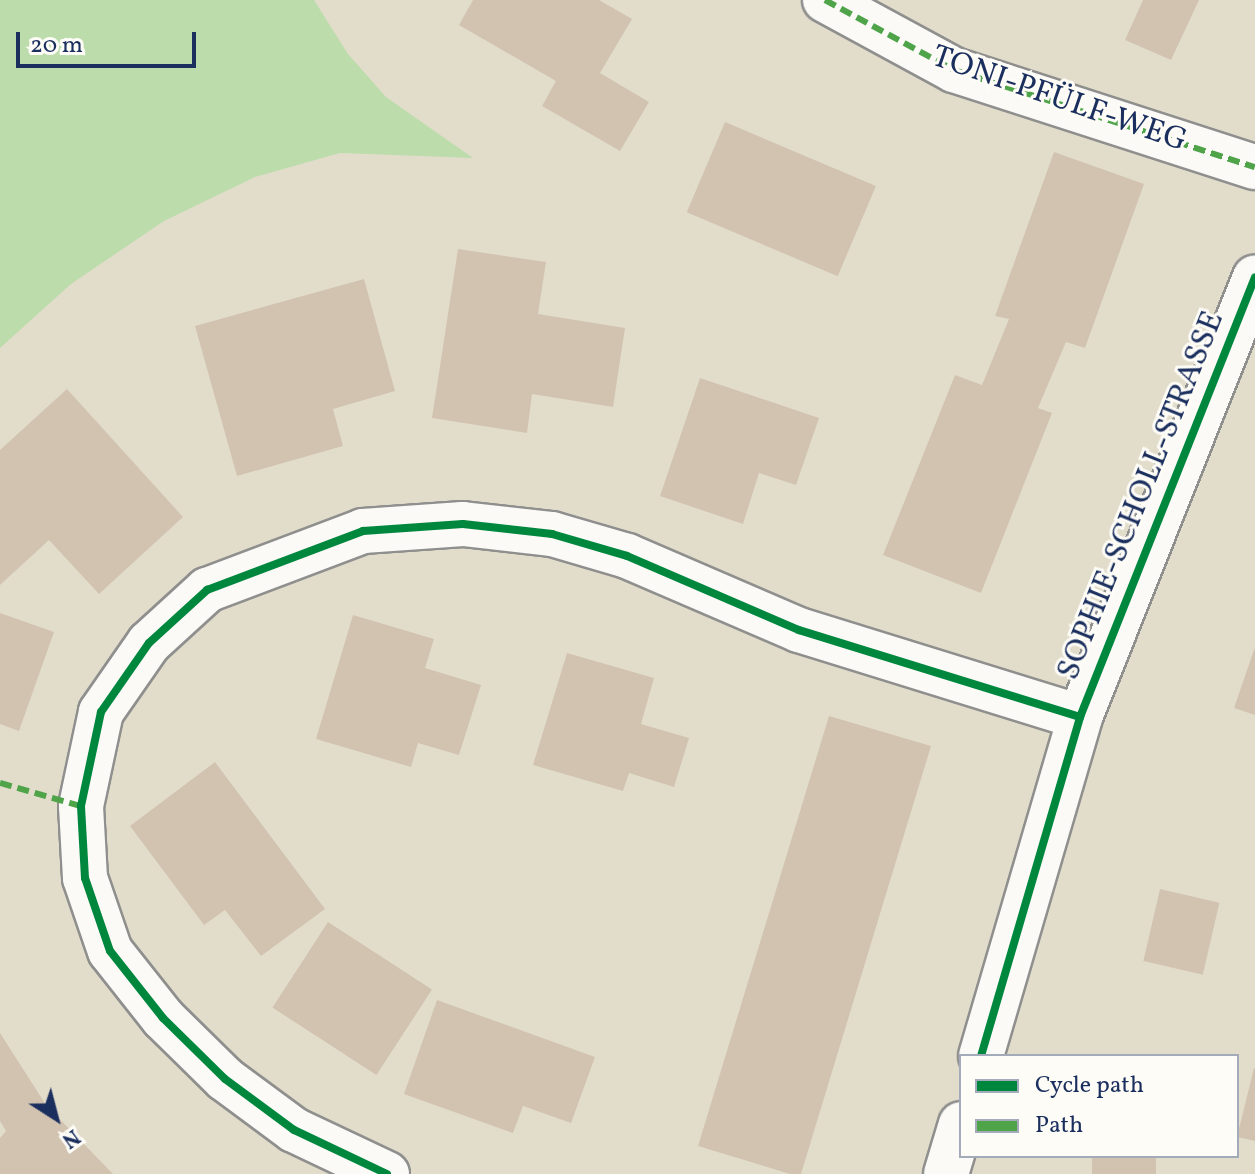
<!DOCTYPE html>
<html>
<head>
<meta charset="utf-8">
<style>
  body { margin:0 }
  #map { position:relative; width:1255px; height:1174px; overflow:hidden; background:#e2ddcb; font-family:Vollkorn,serif }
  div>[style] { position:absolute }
  .green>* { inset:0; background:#bcdcac }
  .building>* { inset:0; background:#d2c3b0; transform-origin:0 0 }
  .roads { filter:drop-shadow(2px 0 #8f8f8e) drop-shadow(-2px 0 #8f8f8e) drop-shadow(0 2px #8f8f8e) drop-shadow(0 -2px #8f8f8e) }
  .minor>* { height:44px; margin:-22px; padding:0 22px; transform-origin:22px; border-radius:22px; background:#fbfaf7 }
  .quiet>* { height:6px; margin-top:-3px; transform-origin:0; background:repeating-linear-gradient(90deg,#4fa44a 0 12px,transparent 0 18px) }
  .cycleway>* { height:8px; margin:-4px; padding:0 4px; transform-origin:4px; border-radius:4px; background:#00873e }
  span { translate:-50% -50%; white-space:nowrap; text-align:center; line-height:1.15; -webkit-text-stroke:6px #fdfcf7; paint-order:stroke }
  .street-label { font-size:32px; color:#1b2f5e }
  .legend { position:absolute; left:959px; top:1054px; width:280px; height:104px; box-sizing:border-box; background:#fdfcf7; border:2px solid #a3aaba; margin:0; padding:10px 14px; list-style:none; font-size:24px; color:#1b2f5e }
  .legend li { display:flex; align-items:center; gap:16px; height:40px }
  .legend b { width:40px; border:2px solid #a3aaba }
  .north { position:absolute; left:16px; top:1078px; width:80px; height:80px; -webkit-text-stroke:6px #fdfcf7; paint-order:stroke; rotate:144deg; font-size:22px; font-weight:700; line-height:32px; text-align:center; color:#1b2f5e }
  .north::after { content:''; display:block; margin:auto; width:28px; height:36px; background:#1b2f5e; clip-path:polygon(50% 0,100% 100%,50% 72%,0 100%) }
  .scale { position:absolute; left:16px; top:32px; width:180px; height:36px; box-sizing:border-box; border:4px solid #1b2f5e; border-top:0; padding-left:10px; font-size:24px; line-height:28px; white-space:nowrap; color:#1b2f5e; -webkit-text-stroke:6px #fdfcf7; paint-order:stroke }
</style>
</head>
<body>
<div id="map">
  <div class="green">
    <i style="clip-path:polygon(0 0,314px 0,348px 54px,386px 97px,473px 158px,340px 153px,255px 177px,164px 221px,71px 284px,0 348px)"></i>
  </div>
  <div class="building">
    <i style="clip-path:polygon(473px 0,599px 0,632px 19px,600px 73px,649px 102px,620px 151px,542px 106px,556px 81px,459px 25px)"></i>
    <i style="clip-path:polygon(1143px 0,1199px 0,1171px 60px,1125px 40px)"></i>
    <i style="left:725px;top:122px;width:164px;height:98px;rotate:23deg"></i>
    <i style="clip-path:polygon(1054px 152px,1144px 184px,1085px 348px,1066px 342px,1038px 408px,1052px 413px,981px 593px,883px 555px,955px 375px,982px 385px,1009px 319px,995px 316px)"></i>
    <i style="clip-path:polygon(458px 249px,546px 262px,538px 314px,625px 328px,613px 407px,532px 394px,527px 433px,432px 418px)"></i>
    <i style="clip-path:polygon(364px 279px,395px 391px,333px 409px,343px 446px,237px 476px,195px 326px)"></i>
    <i style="clip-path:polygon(700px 378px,819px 418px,796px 485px,759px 473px,743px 524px,660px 496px)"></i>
    <i style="clip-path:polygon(67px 389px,183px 517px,99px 594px,49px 540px,0 585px,0 450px)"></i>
    <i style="clip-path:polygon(0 613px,54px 632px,19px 731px,0 724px)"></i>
    <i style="clip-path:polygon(353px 615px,434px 639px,425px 668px,481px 685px,459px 755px,418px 743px,411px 767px,316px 739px)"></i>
    <i style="clip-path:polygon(1255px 647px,1255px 715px,1234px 708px)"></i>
    <i style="clip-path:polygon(567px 653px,654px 678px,641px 724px,689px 738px,674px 787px,629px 773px,623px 791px,533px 765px)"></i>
    <i style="clip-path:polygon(829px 716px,931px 746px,801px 1174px,790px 1174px,698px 1146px)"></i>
    <i style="clip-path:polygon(215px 762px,325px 909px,261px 956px,225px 910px,204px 925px,130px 826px)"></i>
    <i style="left:1160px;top:889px;width:61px;height:74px;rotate:13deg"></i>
    <i style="left:328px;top:922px;width:124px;height:102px;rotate:33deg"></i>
    <i style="clip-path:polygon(437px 1000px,595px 1057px,571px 1123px,523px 1106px,513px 1133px,404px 1094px)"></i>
    <i style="clip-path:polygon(0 1033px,46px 1105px,113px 1174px,0 1174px,0 1138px,6px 1131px,0 1121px)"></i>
    <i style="clip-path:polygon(1254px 1068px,1255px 1068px,1255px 1141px,1237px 1137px)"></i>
    <i style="left:1092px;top:1156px;width:64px;height:18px"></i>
  </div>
  <div class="roads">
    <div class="minor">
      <i style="left:825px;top:0;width:147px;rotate:28.5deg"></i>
      <i style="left:954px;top:70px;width:316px;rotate:17.9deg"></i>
      <i style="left:981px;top:1056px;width:353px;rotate:-73.7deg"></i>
      <i style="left:1080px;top:717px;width:473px;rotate:-68.3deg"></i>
      <i style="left:387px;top:1174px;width:103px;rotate:-154.7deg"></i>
      <i style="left:294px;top:1130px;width:86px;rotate:-143.5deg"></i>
      <i style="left:225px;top:1079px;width:87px;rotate:-135.5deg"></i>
      <i style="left:163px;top:1018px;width:85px;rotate:-128.3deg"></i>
      <i style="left:110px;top:951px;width:77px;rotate:-108.9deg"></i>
      <i style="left:85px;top:878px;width:72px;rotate:-93.2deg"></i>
      <i style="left:81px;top:806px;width:96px;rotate:-78deg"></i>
      <i style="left:101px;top:712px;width:84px;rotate:-55.2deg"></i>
      <i style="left:149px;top:643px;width:79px;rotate:-42.4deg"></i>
      <i style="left:207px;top:590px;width:167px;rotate:-20.7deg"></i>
      <i style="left:363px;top:531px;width:100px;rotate:-4deg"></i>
      <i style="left:463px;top:524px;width:90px;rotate:6.4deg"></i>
      <i style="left:552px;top:534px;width:78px;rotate:16.3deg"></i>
      <i style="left:627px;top:556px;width:187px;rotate:23.3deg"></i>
      <i style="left:799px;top:630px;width:294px;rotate:17.2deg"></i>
      <i style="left:946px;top:1174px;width:52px;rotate:-73.3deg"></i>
    </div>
  </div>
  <div class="quiet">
    <i style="left:825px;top:0;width:147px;rotate:28.5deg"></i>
    <i style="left:954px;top:70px;width:316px;rotate:17.9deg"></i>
    <i style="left:0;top:783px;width:84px;rotate:15.9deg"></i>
  </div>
  <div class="cycleway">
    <i style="left:981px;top:1056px;width:353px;rotate:-73.7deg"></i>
    <i style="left:1080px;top:717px;width:473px;rotate:-68.3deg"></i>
    <i style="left:387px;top:1174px;width:103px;rotate:-154.7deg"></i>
    <i style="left:294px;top:1130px;width:86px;rotate:-143.5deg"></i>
    <i style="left:225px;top:1079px;width:87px;rotate:-135.5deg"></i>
    <i style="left:163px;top:1018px;width:85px;rotate:-128.3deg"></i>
    <i style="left:110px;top:951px;width:77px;rotate:-108.9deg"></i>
    <i style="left:85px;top:878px;width:72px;rotate:-93.2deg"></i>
    <i style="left:81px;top:806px;width:96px;rotate:-78deg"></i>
    <i style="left:101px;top:712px;width:84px;rotate:-55.2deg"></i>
    <i style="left:149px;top:643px;width:79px;rotate:-42.4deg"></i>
    <i style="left:207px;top:590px;width:167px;rotate:-20.7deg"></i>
    <i style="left:363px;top:531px;width:100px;rotate:-4deg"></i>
    <i style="left:463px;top:524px;width:90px;rotate:6.4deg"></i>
    <i style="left:552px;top:534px;width:78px;rotate:16.3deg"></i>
    <i style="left:627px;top:556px;width:187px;rotate:23.3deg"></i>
    <i style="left:799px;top:630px;width:294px;rotate:17.2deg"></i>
  </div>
  <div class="street-label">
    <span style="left:1059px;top:100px;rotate:19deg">TONI-PFÜLF-WEG</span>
    <span style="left:1142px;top:496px;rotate:-68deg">SOPHIE-SCHOLL-STRASSE</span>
  </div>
  <ul class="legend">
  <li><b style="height:10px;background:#00873e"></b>Cycle path</li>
  <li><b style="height:10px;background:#4fa44a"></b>Path</li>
  </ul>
  <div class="north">N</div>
  <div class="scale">20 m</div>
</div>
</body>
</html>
